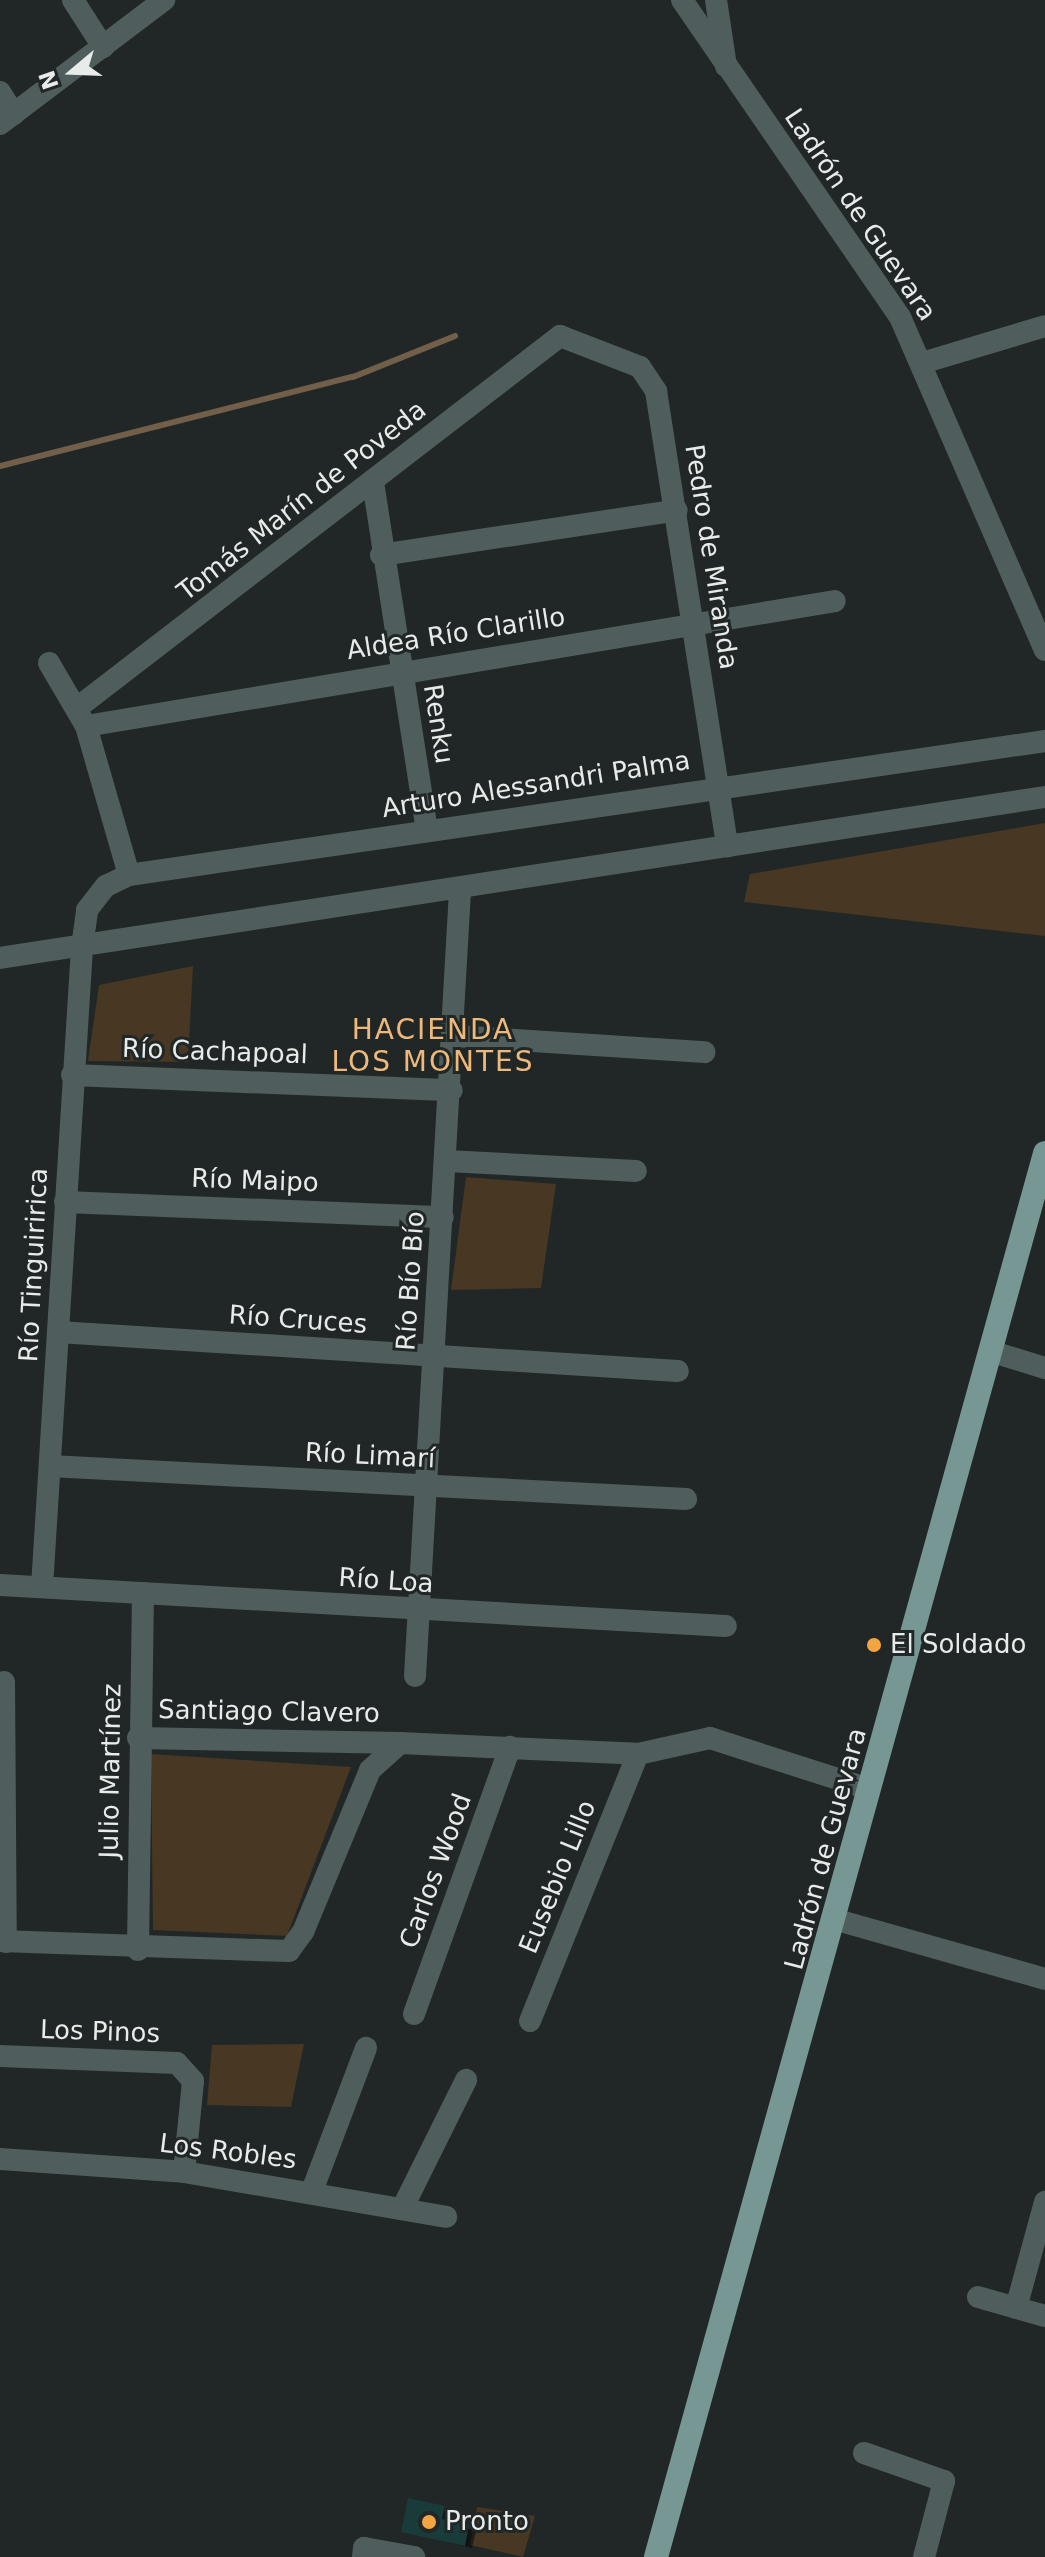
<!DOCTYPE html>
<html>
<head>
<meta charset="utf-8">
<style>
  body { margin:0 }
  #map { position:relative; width:1045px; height:2557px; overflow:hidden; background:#212726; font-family:"DejaVu Sans",sans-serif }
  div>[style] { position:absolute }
  .green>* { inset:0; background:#473723 }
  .shadow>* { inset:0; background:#0007 }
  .stream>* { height:6px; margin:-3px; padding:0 3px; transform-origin:3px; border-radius:3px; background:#725f49 }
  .building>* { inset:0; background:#193c3b }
  .minor>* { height:22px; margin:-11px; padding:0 11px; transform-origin:11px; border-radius:11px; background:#4f5e5d }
  .major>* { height:24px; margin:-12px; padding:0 12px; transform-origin:12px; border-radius:12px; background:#779795 }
  .dots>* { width:22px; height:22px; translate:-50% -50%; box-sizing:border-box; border:4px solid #212726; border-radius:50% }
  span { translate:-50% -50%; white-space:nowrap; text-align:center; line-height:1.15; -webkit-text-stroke:6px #212726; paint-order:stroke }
  .street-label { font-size:26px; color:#e7ebea }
  .poi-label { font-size:26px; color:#e7ebea }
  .left { translate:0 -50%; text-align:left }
  .neighbourhood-label { font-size:28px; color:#eeb97b; letter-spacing:2px }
  .north { position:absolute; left:32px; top:32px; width:80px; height:80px; -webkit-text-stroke:6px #212726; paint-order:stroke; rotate:251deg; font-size:22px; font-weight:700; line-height:32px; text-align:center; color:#e7ebea }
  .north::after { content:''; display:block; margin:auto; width:28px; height:36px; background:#e7ebea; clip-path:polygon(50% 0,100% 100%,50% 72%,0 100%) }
</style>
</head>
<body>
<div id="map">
  <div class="green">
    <i style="clip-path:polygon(1045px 823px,1045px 936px,744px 902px,750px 874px)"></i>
    <i style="clip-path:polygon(193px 966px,188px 1062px,88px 1061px,99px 985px)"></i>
    <i style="clip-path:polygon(466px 1177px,556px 1184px,541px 1288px,451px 1290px)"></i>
    <i style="clip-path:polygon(151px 1754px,351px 1767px,287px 1936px,153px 1930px)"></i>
    <i style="clip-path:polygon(304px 2044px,291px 2107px,207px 2105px,212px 2045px)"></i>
    <i style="clip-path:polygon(477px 2507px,535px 2516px,523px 2557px,470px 2545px)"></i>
  </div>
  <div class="shadow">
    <i style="clip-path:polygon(444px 2508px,449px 2522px,476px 2531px,472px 2548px,403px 2531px)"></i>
  </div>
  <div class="stream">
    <i style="left:0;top:466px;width:364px;rotate:-14.2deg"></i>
    <i style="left:353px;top:377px;width:110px;rotate:-21.9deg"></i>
  </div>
  <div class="building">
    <i style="clip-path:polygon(408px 2498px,445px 2506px,442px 2519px,469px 2525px,465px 2546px,401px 2532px)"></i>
  </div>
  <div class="minor">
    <i style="left:73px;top:0;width:56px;rotate:57.4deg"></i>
    <i style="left:682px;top:0;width:385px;rotate:55.5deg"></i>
    <i style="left:900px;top:317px;width:363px;rotate:66.5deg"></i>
    <i style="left:716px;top:0;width:67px;rotate:81.4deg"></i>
    <i style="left:0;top:92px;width:26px;rotate:58deg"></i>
    <i style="left:0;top:124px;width:206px;rotate:-37.1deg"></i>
    <i style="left:922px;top:363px;width:128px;rotate:-16.7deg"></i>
    <i style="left:373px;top:482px;width:353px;rotate:81.2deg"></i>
    <i style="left:381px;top:555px;width:299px;rotate:-8.6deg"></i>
    <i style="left:49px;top:663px;width:73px;rotate:59.6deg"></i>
    <i style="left:86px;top:726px;width:155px;rotate:73.9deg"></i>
    <i style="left:77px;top:708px;width:610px;rotate:-37.6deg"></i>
    <i style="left:560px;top:336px;width:86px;rotate:21.2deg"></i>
    <i style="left:640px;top:367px;width:29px;rotate:56deg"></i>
    <i style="left:656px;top:391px;width:461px;rotate:81.1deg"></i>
    <i style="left:86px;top:726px;width:759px;rotate:-9.47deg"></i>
    <i style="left:0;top:958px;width:1057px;rotate:-8.76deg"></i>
    <i style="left:455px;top:1036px;width:250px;rotate:3.7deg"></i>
    <i style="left:72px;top:1075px;width:380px;rotate:2.3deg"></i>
    <i style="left:447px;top:1161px;width:189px;rotate:3deg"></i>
    <i style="left:65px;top:1202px;width:378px;rotate:2.3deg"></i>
    <i style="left:58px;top:1332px;width:621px;rotate:3.6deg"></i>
    <i style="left:993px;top:1352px;width:54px;rotate:17.1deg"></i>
    <i style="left:50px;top:1466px;width:637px;rotate:2.97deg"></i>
    <i style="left:0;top:1585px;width:727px;rotate:3.23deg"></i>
    <i style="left:42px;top:1587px;width:641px;rotate:-86.42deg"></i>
    <i style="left:82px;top:947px;width:37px;rotate:-82deg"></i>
    <i style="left:87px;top:910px;width:31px;rotate:-52deg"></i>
    <i style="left:106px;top:886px;width:25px;rotate:-26deg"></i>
    <i style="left:129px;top:875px;width:926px;rotate:-8.32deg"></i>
    <i style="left:415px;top:1676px;width:787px;rotate:-86.72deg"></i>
    <i style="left:4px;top:1682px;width:260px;rotate:89.6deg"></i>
    <i style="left:138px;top:1738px;width:262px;rotate:1.1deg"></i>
    <i style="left:837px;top:1920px;width:216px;rotate:15.8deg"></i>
    <i style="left:0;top:1941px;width:289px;rotate:2deg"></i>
    <i style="left:289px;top:1951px;width:24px;rotate:-54deg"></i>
    <i style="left:303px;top:1932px;width:175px;rotate:-67.5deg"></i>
    <i style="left:370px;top:1770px;width:40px;rotate:-42deg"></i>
    <i style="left:400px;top:1743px;width:238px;rotate:2.6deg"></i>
    <i style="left:638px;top:1754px;width:74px;rotate:-12.5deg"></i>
    <i style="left:710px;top:1738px;width:167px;rotate:17.8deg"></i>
    <i style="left:138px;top:1950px;width:357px;rotate:-89.2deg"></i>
    <i style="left:414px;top:2014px;width:284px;rotate:-70.2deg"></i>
    <i style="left:530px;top:2021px;width:288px;rotate:-68deg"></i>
    <i style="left:0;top:2056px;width:177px;rotate:2.3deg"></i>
    <i style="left:177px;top:2063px;width:24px;rotate:48deg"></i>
    <i style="left:193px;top:2081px;width:91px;rotate:95.6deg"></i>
    <i style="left:0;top:2159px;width:184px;rotate:4deg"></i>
    <i style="left:184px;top:2172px;width:266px;rotate:9.7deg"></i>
    <i style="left:312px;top:2191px;width:153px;rotate:-69.3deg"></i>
    <i style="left:403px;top:2207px;width:142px;rotate:-63.6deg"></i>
    <i style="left:978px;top:2297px;width:70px;rotate:15.8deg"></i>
    <i style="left:1016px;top:2308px;width:110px;rotate:-74.7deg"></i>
    <i style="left:864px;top:2453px;width:85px;rotate:19.3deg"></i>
    <i style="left:944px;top:2481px;width:79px;rotate:104.7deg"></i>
    <i style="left:363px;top:2557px;width:9px;rotate:-84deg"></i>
    <i style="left:364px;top:2548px;width:51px;rotate:10.2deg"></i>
  </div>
  <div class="major">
    <i style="left:656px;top:2557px;width:1457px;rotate:-74.51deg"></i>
  </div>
  <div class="dots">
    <i style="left:874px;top:1645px;background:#f2a540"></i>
    <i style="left:429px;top:2522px;background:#f2a540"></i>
  </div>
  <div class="street-label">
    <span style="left:860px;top:215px;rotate:56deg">Ladrón de Guevara</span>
    <span style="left:302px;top:501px;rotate:-38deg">Tomás Marín de Poveda</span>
    <span style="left:711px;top:557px;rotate:81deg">Pedro de Miranda</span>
    <span style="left:456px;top:634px;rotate:-9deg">Aldea Río Clarillo</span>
    <span style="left:438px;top:724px;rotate:81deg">Renku</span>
    <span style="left:536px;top:785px;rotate:-9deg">Arturo Alessandri Palma</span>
    <span style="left:215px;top:1052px;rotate:2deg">Río Cachapoal</span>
    <span style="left:255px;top:1181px;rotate:2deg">Río Maipo</span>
    <span style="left:34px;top:1265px;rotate:-87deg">Río Tinguiririca</span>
    <span style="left:411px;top:1281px;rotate:-86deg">Río Bío Bío</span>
    <span style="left:298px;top:1320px;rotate:4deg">Río Cruces</span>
    <span style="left:370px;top:1456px;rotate:3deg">Río Limarí</span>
    <span style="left:386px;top:1581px;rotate:4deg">Río Loa</span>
    <span style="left:269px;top:1712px;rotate:1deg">Santiago Clavero</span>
    <span style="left:111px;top:1771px;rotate:-89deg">Julio Martínez</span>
    <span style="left:826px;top:1849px;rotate:-75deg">Ladrón de Guevara</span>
    <span style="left:436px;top:1871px;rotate:-70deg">Carlos Wood</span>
    <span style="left:558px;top:1877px;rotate:-68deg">Eusebio Lillo</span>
    <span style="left:100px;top:2032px;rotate:2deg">Los Pinos</span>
    <span style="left:228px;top:2152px;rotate:7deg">Los Robles</span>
  </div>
  <div class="poi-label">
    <span class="left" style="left:890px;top:1645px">El Soldado</span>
    <span class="left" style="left:445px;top:2522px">Pronto</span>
  </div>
  <div class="neighbourhood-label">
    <span style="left:433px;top:1046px">HACIENDA<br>LOS MONTES</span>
  </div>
  <div class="north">N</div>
</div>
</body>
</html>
